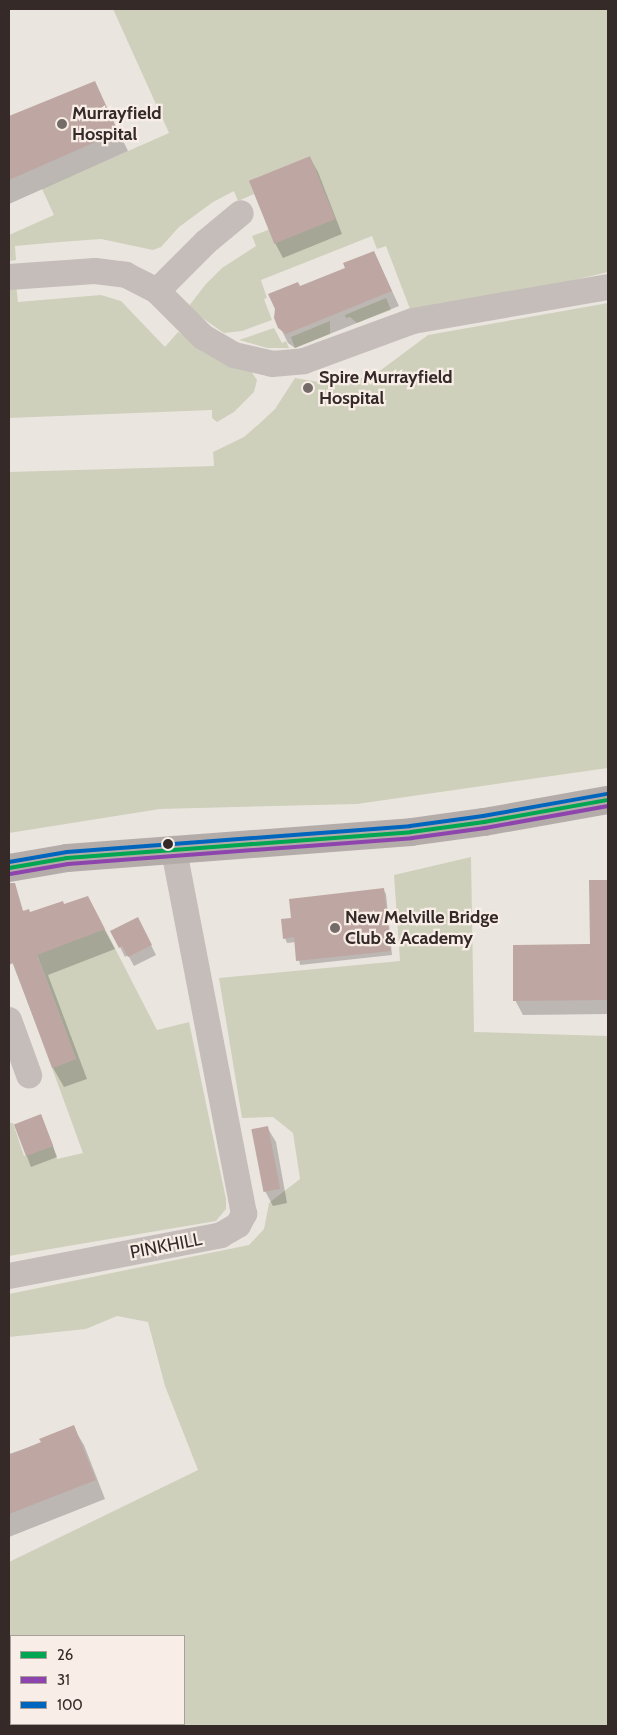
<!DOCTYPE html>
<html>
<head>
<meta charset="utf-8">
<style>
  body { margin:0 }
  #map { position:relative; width:617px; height:1735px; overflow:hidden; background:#ebe5e0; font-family:Cabin,sans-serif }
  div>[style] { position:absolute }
  .green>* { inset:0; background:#cfd0bb }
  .shadow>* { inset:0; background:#0003; transform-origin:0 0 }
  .building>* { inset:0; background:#bea7a2; transform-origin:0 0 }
  .minor>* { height:26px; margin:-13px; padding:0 13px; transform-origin:13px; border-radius:13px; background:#c5bdb9 }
  .major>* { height:28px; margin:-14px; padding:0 14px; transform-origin:14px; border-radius:14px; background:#b3aca9 }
  .bus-1>* { height:4px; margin:-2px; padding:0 2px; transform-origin:2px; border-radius:2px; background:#00a651 }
  .bus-2>* { height:4px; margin:-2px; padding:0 2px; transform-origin:2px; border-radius:2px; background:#8e44ad }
  .bus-3>* { height:4px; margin:-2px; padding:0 2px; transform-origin:2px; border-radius:2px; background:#0065bd }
  .dots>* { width:14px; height:14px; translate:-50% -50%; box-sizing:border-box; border:2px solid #f8eee7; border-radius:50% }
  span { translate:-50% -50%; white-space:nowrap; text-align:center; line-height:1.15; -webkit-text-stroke:4.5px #f8eee7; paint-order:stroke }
  .poi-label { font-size:18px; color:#352a28; font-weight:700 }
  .left { translate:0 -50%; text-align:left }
  .street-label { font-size:18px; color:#352a28 }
  .frame { position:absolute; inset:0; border:10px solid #352a28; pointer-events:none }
  .legend { position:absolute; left:10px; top:1635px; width:175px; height:90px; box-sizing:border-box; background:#f8eee7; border:1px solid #aaa09b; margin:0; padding:6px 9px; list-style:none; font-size:15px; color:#352a28 }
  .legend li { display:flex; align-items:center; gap:10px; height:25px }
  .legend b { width:25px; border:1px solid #aaa09b }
</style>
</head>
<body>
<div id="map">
  <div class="green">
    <i style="clip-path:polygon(113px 9px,608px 9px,608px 272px,566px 282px,410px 309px,386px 246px,377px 249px,372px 236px,261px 280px,267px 298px,264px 299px,272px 320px,242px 331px,224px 333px,198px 315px,189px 306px,205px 285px,222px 268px,256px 246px,252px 236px,268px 230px,310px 156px,249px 181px,254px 194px,238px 201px,234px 191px,213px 202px,179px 227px,161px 247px,153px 250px,101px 239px,60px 242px,15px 246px,16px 260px,9px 261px,9px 235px,54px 215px,42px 189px,169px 133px)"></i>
    <i style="clip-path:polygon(9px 284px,16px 284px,18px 302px,101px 295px,121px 301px,165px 347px,178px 332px,251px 371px,257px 380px,254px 392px,234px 412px,217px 422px,212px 418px,212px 410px,9px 418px)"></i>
    <i style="clip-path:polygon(386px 298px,391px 310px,357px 323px,350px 317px,346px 318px,345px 315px)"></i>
    <i style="clip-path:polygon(608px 303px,608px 768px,357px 804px,160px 809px,9px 833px,9px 472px,214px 466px,213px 452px,244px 437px,259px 424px,275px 409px,295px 378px,324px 383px,356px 380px,377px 373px,428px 335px)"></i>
    <i style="clip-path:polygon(330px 321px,330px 334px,295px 348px,291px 337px)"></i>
    <i style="clip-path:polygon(274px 328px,282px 343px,286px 341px,289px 348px,267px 348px,239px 340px)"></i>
    <i style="clip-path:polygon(evenodd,471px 857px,474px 1032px,608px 1036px,608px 1726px,9px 1726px,9px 1562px,198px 1470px,165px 1386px,148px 1322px,117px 1316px,86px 1329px,9px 1337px,9px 1294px,249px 1245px,264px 1229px,269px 1203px,300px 1179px,293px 1133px,273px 1117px,242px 1118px,219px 978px,400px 961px,394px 875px,471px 857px,11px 1636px,184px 1636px,184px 1724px,11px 1724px,11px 1636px)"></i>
    <i style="clip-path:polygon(105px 929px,157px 1030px,189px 1022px,226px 1199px,226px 1209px,216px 1221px,9px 1256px,9px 1123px,13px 1123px,24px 1156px,53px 1146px,57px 1159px,83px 1153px,52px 1068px,76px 1059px,37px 954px)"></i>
  </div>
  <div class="shadow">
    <i style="clip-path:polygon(95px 83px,128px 151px,9px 204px,9px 118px)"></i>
    <i style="clip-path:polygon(310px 158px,318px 172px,342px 234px,283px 258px,275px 243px)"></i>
    <i style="clip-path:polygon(374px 252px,399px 306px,295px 348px,288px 343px,280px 327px,346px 269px)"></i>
    <i style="clip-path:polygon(590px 882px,608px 882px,608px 1014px,523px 1015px,515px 1000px,591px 945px)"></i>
    <i style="clip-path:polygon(383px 889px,386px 894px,392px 955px,300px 965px,296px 942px,287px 943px,285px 938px)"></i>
    <i style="clip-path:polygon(87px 897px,115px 949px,48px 975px,87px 1079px,64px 1087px,53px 1068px,9px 954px,9px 916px,22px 910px,30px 914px,64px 906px)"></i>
    <i style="clip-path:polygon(142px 927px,156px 955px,134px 966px,128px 955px,125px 957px,112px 931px)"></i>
    <i style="left:41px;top:1115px;width:45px;height:28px;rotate:69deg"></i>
    <i style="clip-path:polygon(267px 1127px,276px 1142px,287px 1203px,273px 1206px,265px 1191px)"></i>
    <i style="clip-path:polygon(73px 1427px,84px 1445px,105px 1499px,9px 1537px,9px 1454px,42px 1443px)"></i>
  </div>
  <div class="building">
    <i style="clip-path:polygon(95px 81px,118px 132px,9px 180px,9px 116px)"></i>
    <i style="left:310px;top:156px;width:68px;height:66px;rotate:68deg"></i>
    <i style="clip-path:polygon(374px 251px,392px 291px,286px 334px,278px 328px,274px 318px,275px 309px,268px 294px,298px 282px,300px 286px,345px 268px,343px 263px)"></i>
    <i style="clip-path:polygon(589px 880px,608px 880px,608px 1000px,513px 1001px,513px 945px,590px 944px)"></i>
    <i style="clip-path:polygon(9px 883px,15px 883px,23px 911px,29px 909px,30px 912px,63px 901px,64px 904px,88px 896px,105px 929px,37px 955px,76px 1059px,52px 1068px,13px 963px,9px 965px)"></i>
    <i style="clip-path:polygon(384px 888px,391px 951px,296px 961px,294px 937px,283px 939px,281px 919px,291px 918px,289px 899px)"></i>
    <i style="clip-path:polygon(138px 917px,152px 945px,128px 957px,122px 946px,119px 948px,110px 931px)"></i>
    <i style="left:41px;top:1114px;width:34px;height:29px;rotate:69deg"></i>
    <i style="left:268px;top:1126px;width:64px;height:17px;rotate:79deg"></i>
    <i style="clip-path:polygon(74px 1425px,96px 1480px,9px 1514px,9px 1455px,41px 1442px,39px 1439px)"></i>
  </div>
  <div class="minor">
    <i style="left:9px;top:277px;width:86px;rotate:-4deg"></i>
    <i style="left:95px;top:271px;width:31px;rotate:7deg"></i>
    <i style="left:126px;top:275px;width:35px;rotate:27deg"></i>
    <i style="left:157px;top:291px;width:65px;rotate:45deg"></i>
    <i style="left:203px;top:337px;width:36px;rotate:30deg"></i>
    <i style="left:234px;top:355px;width:39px;rotate:13deg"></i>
    <i style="left:272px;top:364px;width:32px;rotate:-5deg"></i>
    <i style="left:304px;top:361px;width:116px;rotate:-20.2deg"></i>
    <i style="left:413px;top:321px;width:198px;rotate:-9.9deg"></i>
    <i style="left:157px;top:291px;width:69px;rotate:-45deg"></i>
    <i style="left:206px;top:242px;width:45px;rotate:-39.6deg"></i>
    <i style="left:9px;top:1020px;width:59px;rotate:70deg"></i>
    <i style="left:9px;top:1276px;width:216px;rotate:-10.9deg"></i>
    <i style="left:221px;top:1235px;width:20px;rotate:-30deg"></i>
    <i style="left:238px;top:1225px;width:13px;rotate:-61deg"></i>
    <i style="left:244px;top:1214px;width:372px;rotate:-100.9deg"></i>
  </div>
  <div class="major">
    <i style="left:9px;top:868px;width:59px;rotate:-9.8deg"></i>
    <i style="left:67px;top:858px;width:345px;rotate:-4.3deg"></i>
    <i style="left:411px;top:832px;width:74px;rotate:-7.8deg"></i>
    <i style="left:484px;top:822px;width:126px;rotate:-10.1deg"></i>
  </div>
  <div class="bus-1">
    <i style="left:9px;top:868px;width:59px;rotate:-9.8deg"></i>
    <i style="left:67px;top:858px;width:345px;rotate:-4.3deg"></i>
    <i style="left:411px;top:832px;width:74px;rotate:-7.8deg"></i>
    <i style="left:484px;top:822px;width:126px;rotate:-10.1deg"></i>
  </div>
  <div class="bus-2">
    <i style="left:10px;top:874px;width:59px;rotate:-9.8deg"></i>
    <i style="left:68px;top:864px;width:345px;rotate:-4.3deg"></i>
    <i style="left:412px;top:838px;width:74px;rotate:-7.8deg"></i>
    <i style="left:485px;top:828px;width:125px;rotate:-10.1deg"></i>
  </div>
  <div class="bus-3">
    <i style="left:9px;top:862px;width:59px;rotate:-9.8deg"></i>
    <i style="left:67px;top:852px;width:344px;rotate:-4.3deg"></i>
    <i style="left:410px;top:826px;width:74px;rotate:-7.8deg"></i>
    <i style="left:483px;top:816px;width:126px;rotate:-10.1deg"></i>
  </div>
  <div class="dots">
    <i style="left:62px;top:124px;background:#756b68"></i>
    <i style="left:308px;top:388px;background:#756b68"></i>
    <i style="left:168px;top:844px;background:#352a28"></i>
    <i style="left:335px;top:928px;background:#756b68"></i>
  </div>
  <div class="poi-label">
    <span class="left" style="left:72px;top:124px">Murrayfield<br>Hospital</span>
    <span class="left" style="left:319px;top:388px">Spire Murrayfield<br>Hospital</span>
    <span class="left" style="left:345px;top:928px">New Melville Bridge<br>Club &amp; Academy</span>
  </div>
  <div class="street-label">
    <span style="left:166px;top:1246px;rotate:-11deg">PINKHILL</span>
  </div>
  <div class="frame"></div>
  <ul class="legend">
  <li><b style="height:6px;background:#00a651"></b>26</li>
  <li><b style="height:6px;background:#8e44ad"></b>31</li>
  <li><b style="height:6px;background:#0065bd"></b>100</li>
  </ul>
</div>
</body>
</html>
